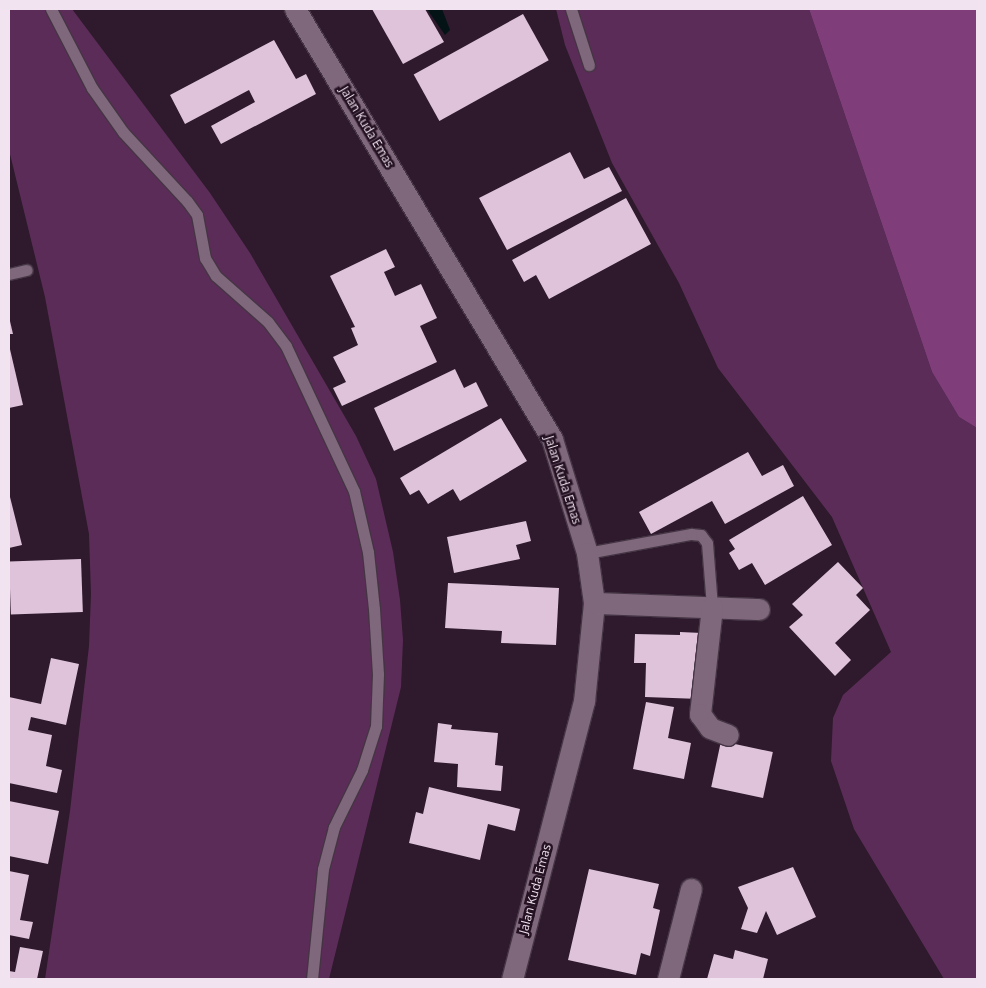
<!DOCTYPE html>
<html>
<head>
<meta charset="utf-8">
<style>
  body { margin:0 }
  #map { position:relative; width:986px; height:988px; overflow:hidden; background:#2e1a2c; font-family:"Open Sans",sans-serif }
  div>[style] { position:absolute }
  .green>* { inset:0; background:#5c2c59 }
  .forest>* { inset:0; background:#7f3e7a }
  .water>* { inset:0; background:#031316 }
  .building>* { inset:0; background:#dec3da; transform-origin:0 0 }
  .roads { filter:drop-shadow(1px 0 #453544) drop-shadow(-1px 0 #453544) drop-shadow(0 1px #453544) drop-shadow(0 -1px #453544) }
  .lane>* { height:11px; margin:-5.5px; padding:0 5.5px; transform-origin:5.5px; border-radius:5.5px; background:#7f677c }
  .street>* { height:21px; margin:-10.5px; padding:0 10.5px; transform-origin:10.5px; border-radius:10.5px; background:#7f677c }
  span { translate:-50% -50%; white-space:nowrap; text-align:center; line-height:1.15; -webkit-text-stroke:5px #241122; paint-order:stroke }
  .street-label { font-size:12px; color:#f1e4f0 }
  .frame { position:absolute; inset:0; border:10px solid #f1e4f0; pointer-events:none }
</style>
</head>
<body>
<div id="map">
  <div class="green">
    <i style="clip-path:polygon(9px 9px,72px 9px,210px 193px,250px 253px,356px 436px,376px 479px,393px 552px,400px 600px,403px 640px,401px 687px,329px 979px,45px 979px,70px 811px,89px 646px,91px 594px,89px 534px,45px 297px,9px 150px)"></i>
    <i style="clip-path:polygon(556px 9px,809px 9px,932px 372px,959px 417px,977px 428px,977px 979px,944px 979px,854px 829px,831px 761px,833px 718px,843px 695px,891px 652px,832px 517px,718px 368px,679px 283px,612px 163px,565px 45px)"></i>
  </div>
  <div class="forest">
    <i style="clip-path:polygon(809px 9px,977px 9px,977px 428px,959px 417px,932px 372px)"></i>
  </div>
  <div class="water">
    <i style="clip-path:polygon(427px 9px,442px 9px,450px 30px,445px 35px)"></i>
  </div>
  <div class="building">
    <i style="clip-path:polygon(372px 9px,425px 9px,444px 42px,403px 64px)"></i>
    <i style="left:523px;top:14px;width:53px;height:125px;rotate:61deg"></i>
    <i style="clip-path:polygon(274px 40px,296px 79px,306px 74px,316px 94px,221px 144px,211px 126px,255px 102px,249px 90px,185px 124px,170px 95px)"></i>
    <i style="clip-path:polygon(570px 152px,584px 179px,609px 167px,622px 191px,507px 250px,479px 198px)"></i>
    <i style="clip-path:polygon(626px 198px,651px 244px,549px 299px,536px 275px,524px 282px,512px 260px)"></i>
    <i style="clip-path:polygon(386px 249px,395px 267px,384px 272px,395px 296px,421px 284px,437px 318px,420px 326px,437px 362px,342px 406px,333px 388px,346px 382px,333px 357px,358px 345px,351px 328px,355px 327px,330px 276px)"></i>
    <i style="clip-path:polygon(9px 317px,13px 334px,9px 334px)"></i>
    <i style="clip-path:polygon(9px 345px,23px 405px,9px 408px)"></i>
    <i style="clip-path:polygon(455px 369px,464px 388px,476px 382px,488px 406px,394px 451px,374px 408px)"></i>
    <i style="clip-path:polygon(501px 418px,527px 461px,460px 501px,453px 489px,428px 504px,419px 490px,410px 495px,400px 478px)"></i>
    <i style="clip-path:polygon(748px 452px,762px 476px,783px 465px,794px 486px,725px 524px,712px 501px,651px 534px,639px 512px)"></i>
    <i style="clip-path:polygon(9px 493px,22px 545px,9px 548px)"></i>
    <i style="clip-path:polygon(803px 496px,832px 545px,765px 585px,752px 563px,739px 570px,729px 553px,735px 549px,729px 540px)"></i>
    <i style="clip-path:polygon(526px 521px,531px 541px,516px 545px,520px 559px,454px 573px,447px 537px)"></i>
    <i style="left:81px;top:559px;width:53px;height:72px;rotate:88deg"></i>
    <i style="clip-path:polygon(838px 562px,863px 588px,856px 595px,870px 610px,835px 643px,851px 660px,835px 676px,789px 627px,803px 615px,792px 604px)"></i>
    <i style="clip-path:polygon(448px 583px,559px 588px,556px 645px,501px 643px,502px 631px,445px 628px)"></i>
    <i style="clip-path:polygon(680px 632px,702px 633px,700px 699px,645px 697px,646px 663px,634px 663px,635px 634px,680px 635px)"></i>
    <i style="clip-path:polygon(51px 658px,79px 664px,66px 725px,31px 717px,28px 730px,52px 735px,46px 766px,62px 770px,57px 793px,9px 783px,9px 697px,41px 704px)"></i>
    <i style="clip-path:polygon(646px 702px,674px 707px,668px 738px,691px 743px,684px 779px,633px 769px)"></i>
    <i style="clip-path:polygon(438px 723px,452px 725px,451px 729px,498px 733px,495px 765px,503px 766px,501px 791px,457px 787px,458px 764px,434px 762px)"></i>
    <i style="left:721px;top:741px;width:53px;height:47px;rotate:12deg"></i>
    <i style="clip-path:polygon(429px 787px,520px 809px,515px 831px,488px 824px,480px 860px,409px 843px,416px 812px,423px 814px)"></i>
    <i style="clip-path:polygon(9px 801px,59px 811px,48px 864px,9px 856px)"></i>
    <i style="clip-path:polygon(793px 867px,816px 917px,777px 935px,766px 911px,757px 933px,741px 929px,748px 908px,738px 887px)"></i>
    <i style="clip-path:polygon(589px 869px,659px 884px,653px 908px,660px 910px,650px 956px,641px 953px,636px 975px,568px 960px)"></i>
    <i style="clip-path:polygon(9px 871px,29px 875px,20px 920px,33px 922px,29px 939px,9px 935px)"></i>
    <i style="clip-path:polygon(20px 947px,43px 951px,37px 979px,9px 979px,9px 971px,15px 972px)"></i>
    <i style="clip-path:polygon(735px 950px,768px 959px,763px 979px,707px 979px,714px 954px,733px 959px)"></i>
  </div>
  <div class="roads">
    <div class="lane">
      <i style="left:51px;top:9px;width:89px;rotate:62.6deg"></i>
      <i style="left:92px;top:88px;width:54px;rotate:54.8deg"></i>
      <i style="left:123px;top:132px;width:94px;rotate:47.2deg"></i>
      <i style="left:187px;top:201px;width:17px;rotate:54deg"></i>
      <i style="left:197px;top:215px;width:44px;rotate:79.5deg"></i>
      <i style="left:205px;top:258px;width:21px;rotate:59deg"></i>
      <i style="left:216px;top:276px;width:69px;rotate:41.5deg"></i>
      <i style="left:268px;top:322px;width:30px;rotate:53deg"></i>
      <i style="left:286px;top:346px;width:160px;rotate:64.9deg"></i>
      <i style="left:354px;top:491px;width:63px;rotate:77.1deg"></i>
      <i style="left:368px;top:552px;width:57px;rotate:84deg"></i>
      <i style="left:374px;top:609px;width:65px;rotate:86.5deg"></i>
      <i style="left:378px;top:674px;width:52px;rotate:92.2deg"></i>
      <i style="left:376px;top:726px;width:46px;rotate:107.7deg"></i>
      <i style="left:362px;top:770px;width:64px;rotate:116.2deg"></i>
      <i style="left:334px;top:827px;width:43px;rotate:104.7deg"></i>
      <i style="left:323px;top:869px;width:111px;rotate:95.7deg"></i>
      <i style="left:571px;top:9px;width:59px;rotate:72.2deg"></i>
      <i style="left:9px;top:274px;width:18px;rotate:-13deg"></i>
      <i style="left:587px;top:553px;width:106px;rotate:-10.4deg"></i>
      <i style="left:691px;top:534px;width:10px;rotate:6deg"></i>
      <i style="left:701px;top:535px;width:10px;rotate:53deg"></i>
      <i style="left:707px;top:543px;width:64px;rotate:85.5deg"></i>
    </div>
    <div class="street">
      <i style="left:295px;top:9px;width:501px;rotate:59.13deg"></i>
      <i style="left:552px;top:439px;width:119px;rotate:72.9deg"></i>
      <i style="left:587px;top:553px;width:50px;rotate:82deg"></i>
      <i style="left:594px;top:603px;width:99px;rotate:95.8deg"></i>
      <i style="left:584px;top:701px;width:287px;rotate:104.5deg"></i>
      <i style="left:594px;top:603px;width:165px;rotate:2.1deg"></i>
      <i style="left:712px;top:607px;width:108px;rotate:96.4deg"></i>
      <i style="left:700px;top:714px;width:17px;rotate:54deg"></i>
      <i style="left:710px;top:728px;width:19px;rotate:21deg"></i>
      <i style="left:668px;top:979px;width:93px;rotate:-75.7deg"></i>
    </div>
  </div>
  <div class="street-label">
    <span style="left:367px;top:127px;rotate:59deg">Jalan Kuda Emas</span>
    <span style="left:563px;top:480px;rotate:72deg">Jalan Kuda Emas</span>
    <span style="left:535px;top:889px;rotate:-75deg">Jalan Kuda Emas</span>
  </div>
  <div class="frame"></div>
</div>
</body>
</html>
